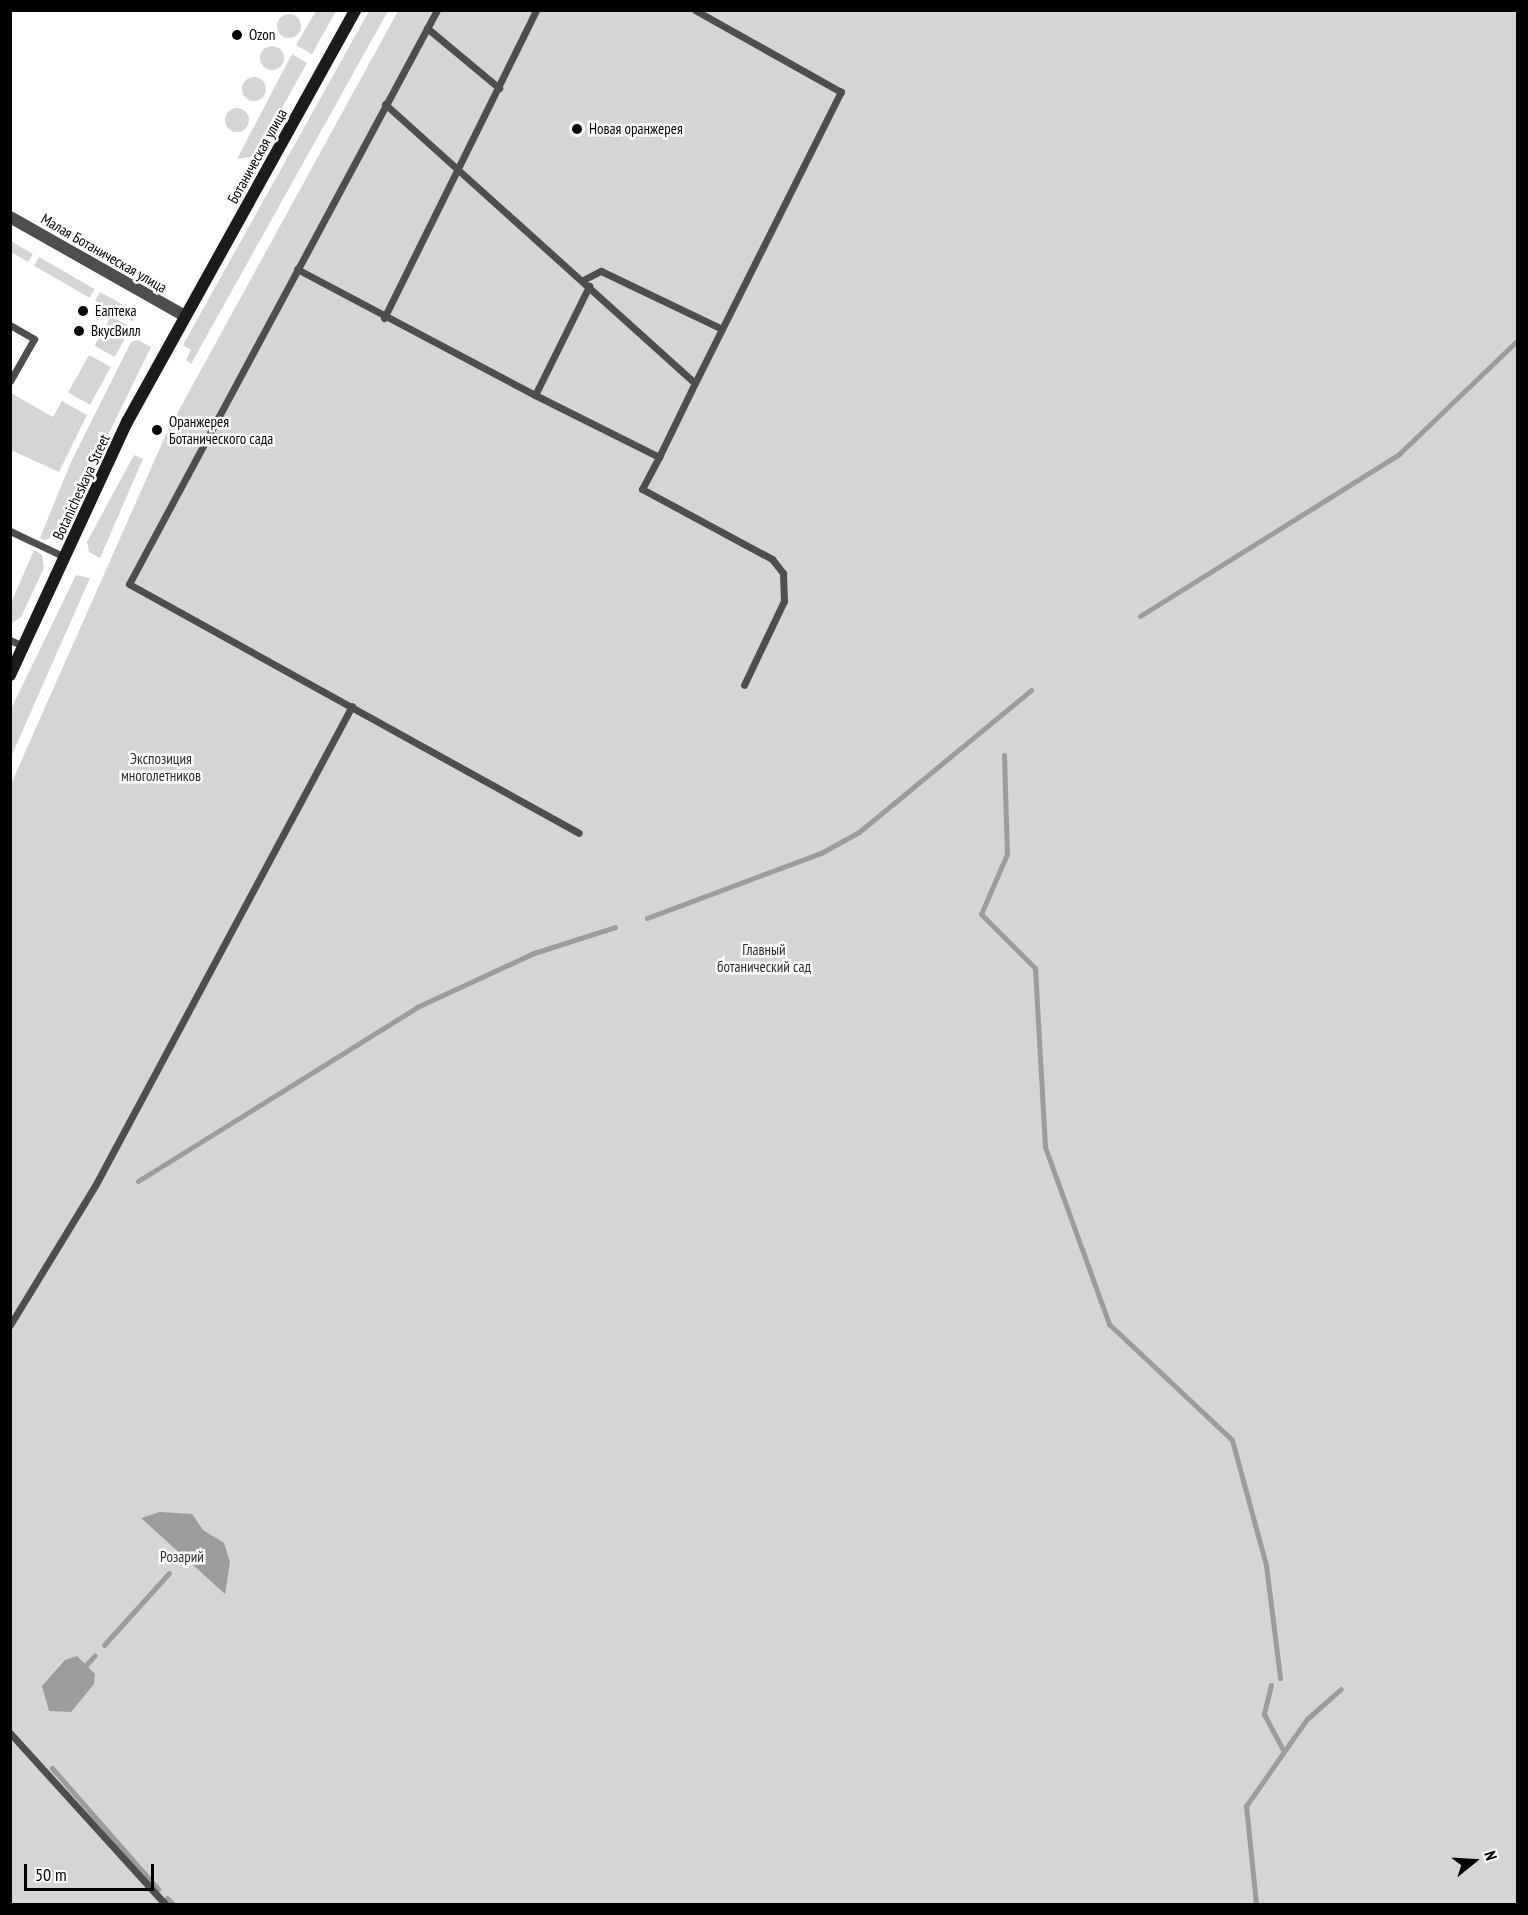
<!DOCTYPE html>
<html>
<head>
<meta charset="utf-8">
<style>
  body { margin:0 }
  #map { position:relative; width:1528px; height:1915px; overflow:hidden; background:#fff; font-family:"PT Sans Narrow",sans-serif }
  div>[style] { position:absolute }
  .green>* { inset:0; background:#d5d5d5; transform-origin:0 0 }
  .round { border-radius:50% }
  .water>* { inset:0; background:#9c9c9c }
  .stream>* { height:5px; margin:-2.5px; padding:0 2.5px; transform-origin:2.5px; border-radius:2.5px; background:#9c9c9c }
  .service>* { height:7px; margin:-3.5px; padding:0 3.5px; transform-origin:3.5px; border-radius:3.5px; background:#4e4e4e }
  .tertiary>* { height:12px; margin:-6px; padding:0 6px; transform-origin:6px; border-radius:6px; background:#4e4e4e }
  .secondary>* { height:12px; margin:-6px; padding:0 6px; transform-origin:6px; border-radius:6px; background:#1b1b1b }
  .dots>* { width:16px; height:16px; translate:-50% -50%; box-sizing:border-box; border:3px solid #fff; border-radius:50% }
  span { translate:-50% -50%; white-space:nowrap; text-align:center; line-height:1.15; -webkit-text-stroke:5px #fff; paint-order:stroke }
  .poi-label { font-size:15px; color:#000 }
  .left { translate:0 -50%; text-align:left }
  .street-label { font-size:15px; color:#000 }
  .park-label { font-size:15px; color:#2c2c2c }
  .frame { position:absolute; inset:0; border:12px solid #000; pointer-events:none }
  .north { position:absolute; left:1444px; top:1831px; width:60px; height:60px; -webkit-text-stroke:4px #fff; paint-order:stroke; rotate:72deg; font-size:16px; font-weight:700; line-height:24px; text-align:center; color:#000 }
  .north::after { content:''; display:block; margin:auto; width:21px; height:27px; background:#000; clip-path:polygon(50% 0,100% 100%,50% 72%,0 100%) }
  .scale { position:absolute; left:24px; top:1864px; width:130px; height:27px; box-sizing:border-box; border:3px solid #000; border-top:0; padding-left:8px; font-size:18px; line-height:21px; white-space:nowrap; color:#000; -webkit-text-stroke:4px #fff; paint-order:stroke }
</style>
</head>
<body>
<div id="map">
  <div class="green">
    <i style="clip-path:polygon(316px 11px,336px 11px,312px 54px,296px 45px)"></i>
    <i style="clip-path:polygon(369px 11px,388px 11px,191px 364px,186px 360px,191px 350px,183px 345px)"></i>
    <i style="clip-path:polygon(398px 11px,1517px 11px,1517px 1904px,11px 1904px,11px 784px,168px 430px)"></i>
    <i class="round" style="left:277px;top:14px;width:24px;height:24px"></i>
    <i class="round" style="left:260px;top:46px;width:24px;height:24px"></i>
    <i style="clip-path:polygon(292px 54px,307px 63px,255px 156px,237px 159px)"></i>
    <i class="round" style="left:242px;top:77px;width:24px;height:24px"></i>
    <i class="round" style="left:225px;top:108px;width:24px;height:24px"></i>
    <i style="clip-path:polygon(11px 241px,33px 254px,28px 262px,11px 252px)"></i>
    <i style="left:39px;top:257px;width:64px;height:10px;rotate:30deg"></i>
    <i style="left:100px;top:292px;width:43px;height:10px;rotate:29deg"></i>
    <i style="left:111px;top:316px;width:23px;height:34px;rotate:29deg"></i>
    <i style="clip-path:polygon(138px 340px,151px 347px,60px 533px,45px 540px,40px 538px,71px 462px,131px 342px)"></i>
    <i style="left:89px;top:355px;width:25px;height:43px;rotate:29deg"></i>
    <i style="clip-path:polygon(11px 393px,53px 417px,62px 401px,87px 415px,59px 472px,11px 450px)"></i>
    <i style="clip-path:polygon(134px 455px,143px 459px,100px 558px,89px 552px,87px 542px)"></i>
    <i style="clip-path:polygon(34px 550px,42px 555px,44px 568px,21px 617px,11px 624px,11px 603px)"></i>
    <i style="clip-path:polygon(76px 575px,90px 578px,11px 757px,11px 709px)"></i>
  </div>
  <div class="water">
    <i style="clip-path:polygon(160px 1512px,192px 1514px,203px 1530px,224px 1543px,230px 1562px,225px 1594px,141px 1518px)"></i>
    <i style="clip-path:polygon(77px 1656px,95px 1674px,94px 1684px,71px 1712px,49px 1711px,42px 1686px,65px 1660px)"></i>
  </div>
  <div class="stream">
    <i style="left:1140px;top:616px;width:305px;rotate:-32deg"></i>
    <i style="left:1399px;top:454px;width:165px;rotate:-43.8deg"></i>
    <i style="left:1004px;top:755px;width:99px;rotate:88.3deg"></i>
    <i style="left:1007px;top:854px;width:65px;rotate:113.4deg"></i>
    <i style="left:981px;top:914px;width:76px;rotate:45deg"></i>
    <i style="left:1035px;top:968px;width:179px;rotate:86.8deg"></i>
    <i style="left:1045px;top:1147px;width:188px;rotate:70.1deg"></i>
    <i style="left:1109px;top:1324px;width:169px;rotate:43.3deg"></i>
    <i style="left:1232px;top:1440px;width:130px;rotate:74.8deg"></i>
    <i style="left:1266px;top:1565px;width:114px;rotate:82.9deg"></i>
    <i style="left:647px;top:918px;width:186px;rotate:-20.5deg"></i>
    <i style="left:821px;top:853px;width:43px;rotate:-28.9deg"></i>
    <i style="left:859px;top:832px;width:223px;rotate:-39.5deg"></i>
    <i style="left:138px;top:1181px;width:329px;rotate:-31.9deg"></i>
    <i style="left:417px;top:1007px;width:129px;rotate:-24.8deg"></i>
    <i style="left:534px;top:953px;width:85px;rotate:-17.8deg"></i>
    <i style="left:104px;top:1645px;width:97px;rotate:-47.9deg"></i>
    <i style="left:86px;top:1665px;width:13px;rotate:-48deg"></i>
    <i style="left:1271px;top:1685px;width:30px;rotate:104deg"></i>
    <i style="left:1264px;top:1714px;width:40px;rotate:62deg"></i>
    <i style="left:52px;top:1768px;width:161px;rotate:48.8deg"></i>
    <i style="left:167px;top:1898px;width:8px;rotate:45deg"></i>
    <i style="left:1256px;top:1904px;width:99px;rotate:-95.8deg"></i>
    <i style="left:1246px;top:1806px;width:106px;rotate:-55deg"></i>
    <i style="left:1307px;top:1719px;width:45px;rotate:-41.4deg"></i>
  </div>
  <div class="service">
    <i style="left:437px;top:10px;width:651px;rotate:118.22deg"></i>
    <i style="left:129px;top:584px;width:514px;rotate:28.96deg"></i>
    <i style="left:427px;top:28px;width:94px;rotate:39.8deg"></i>
    <i style="left:385px;top:104px;width:417px;rotate:42deg"></i>
    <i style="left:695px;top:383px;width:326px;rotate:-63.4deg"></i>
    <i style="left:841px;top:92px;width:167px;rotate:-150.7deg"></i>
    <i style="left:297px;top:269px;width:269px;rotate:27.9deg"></i>
    <i style="left:535px;top:395px;width:122px;rotate:-63.6deg"></i>
    <i style="left:583px;top:280px;width:20px;rotate:-27deg"></i>
    <i style="left:601px;top:271px;width:134px;rotate:25.6deg"></i>
    <i style="left:384px;top:318px;width:343px;rotate:-63.7deg"></i>
    <i style="left:10px;top:325px;width:28px;rotate:30deg"></i>
    <i style="left:34px;top:339px;width:48px;rotate:119.7deg"></i>
    <i style="left:535px;top:395px;width:139px;rotate:26.6deg"></i>
    <i style="left:659px;top:457px;width:36px;rotate:118deg"></i>
    <i style="left:642px;top:489px;width:148px;rotate:28.3deg"></i>
    <i style="left:772px;top:559px;width:18px;rotate:52deg"></i>
    <i style="left:783px;top:573px;width:28px;rotate:88deg"></i>
    <i style="left:784px;top:601px;width:93px;rotate:115.5deg"></i>
    <i style="left:659px;top:457px;width:82px;rotate:-64.1deg"></i>
    <i style="left:10px;top:531px;width:61px;rotate:25.3deg"></i>
    <i style="left:10px;top:640px;width:14px;rotate:25deg"></i>
    <i style="left:10px;top:1325px;width:165px;rotate:-58.6deg"></i>
    <i style="left:96px;top:1184px;width:542px;rotate:-61.83deg"></i>
    <i style="left:10px;top:1733px;width:231px;rotate:47.8deg"></i>
  </div>
  <div class="tertiary">
    <i style="left:10px;top:217px;width:199px;rotate:29.5deg"></i>
  </div>
  <div class="secondary">
    <i style="left:10px;top:675px;width:279px;rotate:-65.2deg"></i>
    <i style="left:127px;top:422px;width:471px;rotate:-61deg"></i>
  </div>
  <div class="dots">
    <i style="left:237px;top:35px;background:#000"></i>
    <i style="left:577px;top:129px;background:#000"></i>
    <i style="left:83px;top:311px;background:#000"></i>
    <i style="left:79px;top:331px;background:#000"></i>
    <i style="left:157px;top:430px;background:#000"></i>
  </div>
  <div class="poi-label">
    <span class="left" style="left:249px;top:35px">Ozon</span>
    <span class="left" style="left:589px;top:129px">Новая оранжерея</span>
    <span class="left" style="left:95px;top:311px">Еаптека</span>
    <span class="left" style="left:91px;top:331px">ВкусВилл</span>
    <span class="left" style="left:169px;top:430px">Оранжерея<br>Ботанического сада</span>
  </div>
  <div class="street-label">
    <span style="left:257px;top:156px;rotate:-61deg">Ботаническая улица</span>
    <span style="left:104px;top:253px;rotate:30deg">Малая Ботаническая улица</span>
    <span style="left:81px;top:487px;rotate:-65deg">Botanicheskaya Street</span>
  </div>
  <div class="park-label">
    <span style="left:161px;top:767px">Экспозиция<br>многолетников</span>
    <span style="left:764px;top:958px">Главный<br>ботанический сад</span>
    <span style="left:182px;top:1557px">Розарий</span>
  </div>
  <div class="frame"></div>
  <div class="north">N</div>
  <div class="scale">50 m</div>
</div>
</body>
</html>
